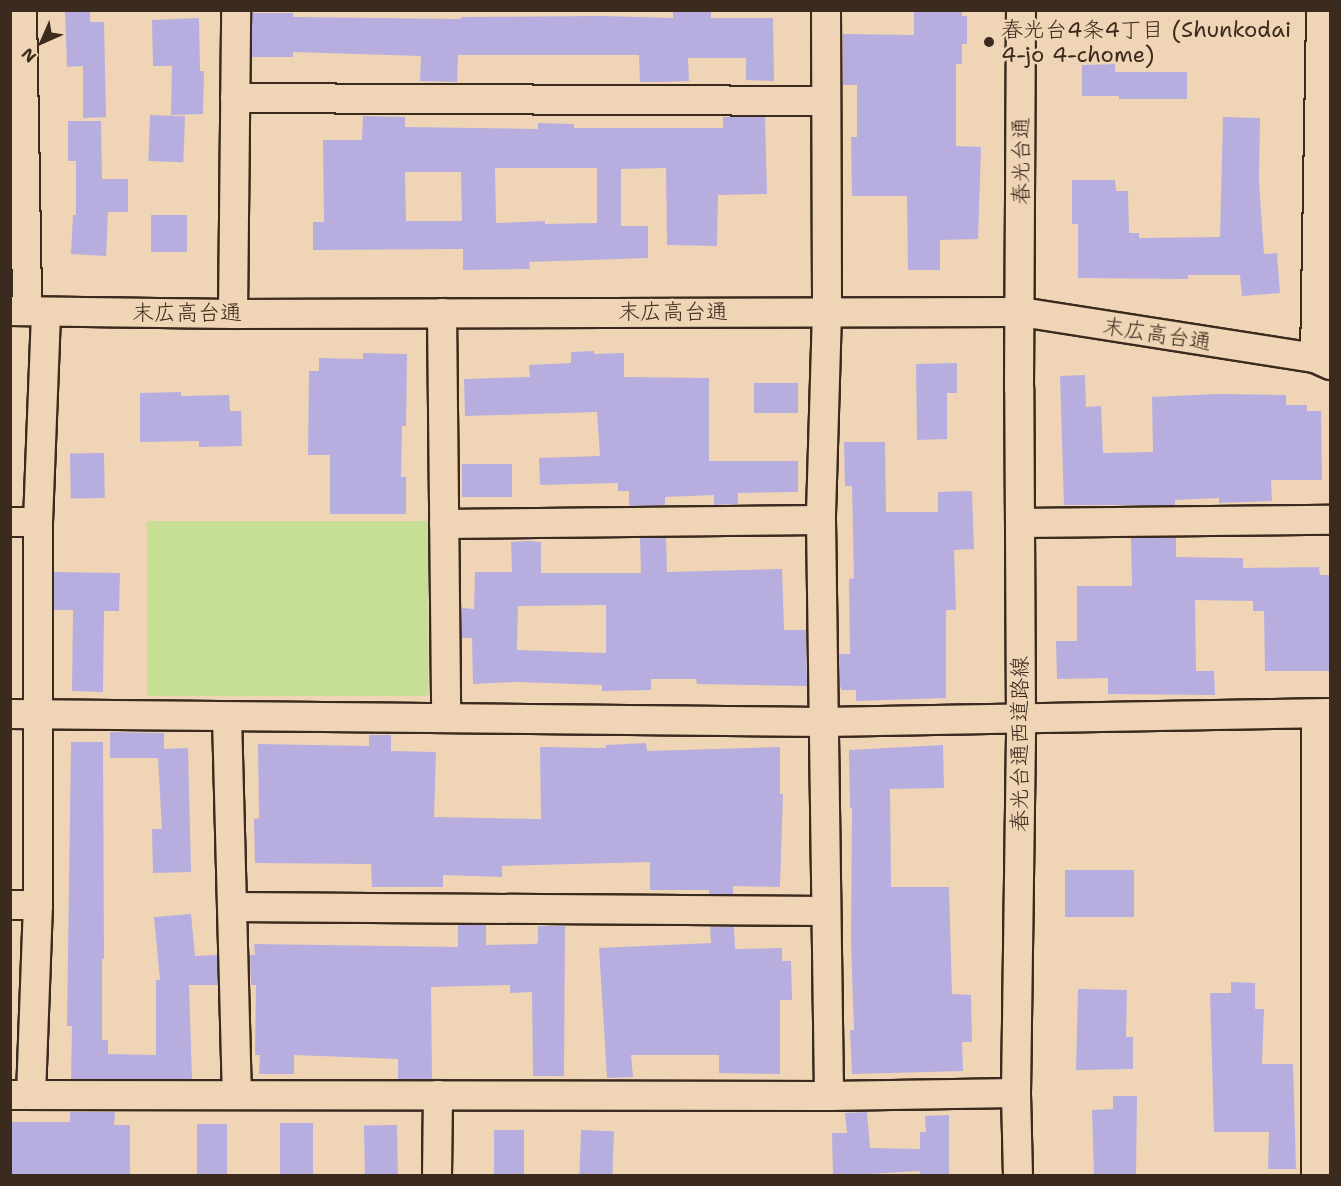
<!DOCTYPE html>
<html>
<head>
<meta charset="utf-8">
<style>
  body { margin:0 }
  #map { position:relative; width:1341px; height:1186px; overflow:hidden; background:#efd5b6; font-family:"Shantell Sans","Klee One",sans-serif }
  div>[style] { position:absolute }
  .green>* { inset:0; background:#c6df95; transform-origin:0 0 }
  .building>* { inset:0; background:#b7aedf; transform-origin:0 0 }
  .roads { filter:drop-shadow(2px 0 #3b2a1e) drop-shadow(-2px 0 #3b2a1e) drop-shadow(0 2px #3b2a1e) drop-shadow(0 -2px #3b2a1e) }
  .minor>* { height:28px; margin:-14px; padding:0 14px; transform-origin:14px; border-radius:14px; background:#efd5b6 }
  .dots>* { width:16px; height:16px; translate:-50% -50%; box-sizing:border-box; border:3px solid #efd5b6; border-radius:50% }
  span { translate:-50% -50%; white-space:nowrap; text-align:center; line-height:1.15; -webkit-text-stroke:5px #efd5b6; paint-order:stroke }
  .poi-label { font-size:22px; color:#3b2a1e }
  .left { translate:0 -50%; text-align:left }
  .street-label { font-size:22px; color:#3b2a1e }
  .frame { position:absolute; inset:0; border:12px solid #3b2a1e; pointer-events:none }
  .north { position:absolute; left:12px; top:12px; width:60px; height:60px; -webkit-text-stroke:4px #efd5b6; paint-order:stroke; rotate:225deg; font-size:16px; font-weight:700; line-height:24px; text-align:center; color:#3b2a1e }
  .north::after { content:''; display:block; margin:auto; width:21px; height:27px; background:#3b2a1e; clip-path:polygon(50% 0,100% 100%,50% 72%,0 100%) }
</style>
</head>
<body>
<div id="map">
  <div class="green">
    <i style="left:147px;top:521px;width:281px;height:175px"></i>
  </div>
  <div class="building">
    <i style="clip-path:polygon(65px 10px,90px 10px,90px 22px,104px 22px,106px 117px,83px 118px,83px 66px,67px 67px)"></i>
    <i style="clip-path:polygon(673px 10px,711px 10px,711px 18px,773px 18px,774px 81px,746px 80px,746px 58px,688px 58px,689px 81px,660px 82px,640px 82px,639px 55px,458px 55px,457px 82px,420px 81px,421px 56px,293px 52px,293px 57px,252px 57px,252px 13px,293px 13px,293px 17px,461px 19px,461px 17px,602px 16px,673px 18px)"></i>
    <i style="clip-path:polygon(914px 10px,962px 10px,962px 16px,967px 16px,967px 44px,962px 44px,962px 64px,956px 64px,956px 146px,981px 147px,978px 239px,940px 240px,940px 270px,908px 270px,907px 196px,852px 196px,851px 137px,857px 137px,857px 85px,843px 85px,843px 34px,914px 35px)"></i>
    <i style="clip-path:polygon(199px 18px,200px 71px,204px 71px,203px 114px,171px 115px,172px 66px,153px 66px,152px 20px)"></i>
    <i style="clip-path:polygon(1115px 64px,1115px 72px,1187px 72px,1187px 99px,1119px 99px,1119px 96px,1082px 96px,1082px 65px)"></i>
    <i style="left:150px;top:115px;width:35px;height:46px;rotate:2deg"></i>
    <i style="clip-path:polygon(evenodd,363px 116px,405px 117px,405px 127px,538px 129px,538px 123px,574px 124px,574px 128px,723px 128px,723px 117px,765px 117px,767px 194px,718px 195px,717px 246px,667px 245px,666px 168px,621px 169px,621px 226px,648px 226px,648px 258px,529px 262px,530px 269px,463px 270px,463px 249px,313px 250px,313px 222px,324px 222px,323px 140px,362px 140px,363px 116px,495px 168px,597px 168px,597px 223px,545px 224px,545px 221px,496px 223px,495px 168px,363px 116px,405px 172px,461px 172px,462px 221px,406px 221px,405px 172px)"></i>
    <i style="clip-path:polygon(1223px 117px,1260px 118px,1259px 181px,1264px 254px,1277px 253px,1280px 293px,1242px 296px,1240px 275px,1188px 275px,1188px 279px,1078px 278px,1078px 224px,1072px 224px,1072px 180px,1115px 180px,1116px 191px,1128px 191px,1129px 233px,1139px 233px,1139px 238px,1220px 237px)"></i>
    <i style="clip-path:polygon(68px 121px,101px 121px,102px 179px,128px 179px,128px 212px,108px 212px,106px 256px,71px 254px,73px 215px,76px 215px,76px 161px,68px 161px)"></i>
    <i style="left:151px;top:215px;width:36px;height:37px"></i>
    <i style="clip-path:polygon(594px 351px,594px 354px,624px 353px,624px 377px,709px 378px,709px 461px,798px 461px,798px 492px,738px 493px,738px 504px,714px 505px,714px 495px,665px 497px,665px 505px,629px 506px,629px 491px,618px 491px,618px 483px,540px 485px,539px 458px,600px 456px,597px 412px,465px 416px,464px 379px,530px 377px,529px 365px,571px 363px,571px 352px)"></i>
    <i style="clip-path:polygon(363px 353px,407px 354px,406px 426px,402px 426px,401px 477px,406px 477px,406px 514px,330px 514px,330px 455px,308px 455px,309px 371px,319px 371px,319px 358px,363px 359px)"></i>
    <i style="clip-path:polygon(957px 363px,957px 393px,947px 393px,947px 439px,917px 440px,916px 364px)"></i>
    <i style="clip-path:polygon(1085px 375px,1086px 407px,1101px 406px,1103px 453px,1153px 452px,1152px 397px,1217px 394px,1286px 395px,1286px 405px,1307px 405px,1307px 411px,1321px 411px,1322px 480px,1271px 480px,1272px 501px,1219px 503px,1219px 498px,1175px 500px,1175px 505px,1064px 505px,1060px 376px)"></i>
    <i style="left:754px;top:383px;width:44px;height:30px"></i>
    <i style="clip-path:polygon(181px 392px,181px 396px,229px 395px,230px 411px,241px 411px,242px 446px,199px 447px,199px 441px,140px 442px,140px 393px)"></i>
    <i style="clip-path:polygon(844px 442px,885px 442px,886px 512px,938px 512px,938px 492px,972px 491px,974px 549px,954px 550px,956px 610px,946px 610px,946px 698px,856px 701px,856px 690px,842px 690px,840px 686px,839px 654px,850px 654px,849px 579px,854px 578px,852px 486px,845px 486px)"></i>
    <i style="left:104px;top:453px;width:45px;height:34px;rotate:89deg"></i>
    <i style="left:512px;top:464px;width:33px;height:50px;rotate:90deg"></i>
    <i style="clip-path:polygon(evenodd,640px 538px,666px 538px,667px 572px,782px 569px,784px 630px,806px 630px,807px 686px,697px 684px,696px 679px,651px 679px,651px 690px,602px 691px,602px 685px,518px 682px,473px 684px,472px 638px,462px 638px,462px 608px,474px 609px,475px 572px,512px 572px,511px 542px,528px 541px,541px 542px,541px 573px,641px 573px,640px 538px,606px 605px,606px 653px,517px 650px,518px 606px,606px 605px)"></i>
    <i style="clip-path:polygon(1131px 538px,1176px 538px,1176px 557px,1243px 558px,1243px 568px,1319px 567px,1320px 575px,1330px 575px,1330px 671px,1265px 671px,1264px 611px,1253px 611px,1253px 601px,1195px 600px,1196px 671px,1214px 671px,1215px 695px,1108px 694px,1108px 678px,1057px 679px,1056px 641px,1077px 641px,1077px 586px,1132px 586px)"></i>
    <i style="clip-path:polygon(54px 572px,120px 573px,119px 611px,104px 611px,103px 692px,72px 691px,73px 610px,54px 610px)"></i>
    <i style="clip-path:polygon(110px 732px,164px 733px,164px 749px,188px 748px,191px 872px,153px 873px,152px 829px,162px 829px,158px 758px,110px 758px)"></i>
    <i style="clip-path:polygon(369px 735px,391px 735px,391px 751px,436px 752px,434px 817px,541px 819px,540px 747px,606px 748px,606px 745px,646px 743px,647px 751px,780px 747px,780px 794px,783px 794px,780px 887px,733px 886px,733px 894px,709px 894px,709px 890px,650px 890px,650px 862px,502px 866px,502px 877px,443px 875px,443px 887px,372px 887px,371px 864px,255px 863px,254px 819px,259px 818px,258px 744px,369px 746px)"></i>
    <i style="clip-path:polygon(71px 742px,103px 742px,104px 959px,102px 959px,102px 1040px,108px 1040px,108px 1054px,156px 1055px,156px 980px,160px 980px,154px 917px,191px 914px,195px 956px,217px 955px,218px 985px,189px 985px,192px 1079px,71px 1079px,72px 1026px,67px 1026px)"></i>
    <i style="clip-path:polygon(943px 745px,944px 788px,890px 789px,891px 887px,949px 887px,952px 994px,971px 995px,972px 1042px,962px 1042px,963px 1071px,852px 1074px,850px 1030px,854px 1030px,851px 943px,852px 808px,850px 808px,849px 750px)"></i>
    <i style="left:1065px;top:870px;width:69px;height:47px"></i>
    <i style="clip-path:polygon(458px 925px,486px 925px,486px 945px,535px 944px,538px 943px,538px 926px,565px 926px,564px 1076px,533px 1076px,532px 992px,510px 993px,510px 985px,431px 987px,432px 1079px,398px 1079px,398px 1059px,294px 1055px,294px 1074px,259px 1074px,260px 1055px,255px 1055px,256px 985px,251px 985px,250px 955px,255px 955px,254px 944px,458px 947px)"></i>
    <i style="clip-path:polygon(710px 927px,734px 927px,735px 949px,782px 948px,782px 961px,791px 961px,792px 1000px,780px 1000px,780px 1074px,719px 1073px,719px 1055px,631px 1055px,633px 1077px,607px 1078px,599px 948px,711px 943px)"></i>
    <i style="clip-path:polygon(1231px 982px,1255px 983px,1255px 1009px,1264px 1009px,1262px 1064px,1293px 1064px,1296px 1169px,1268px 1169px,1269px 1132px,1214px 1132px,1210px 993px,1231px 993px)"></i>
    <i style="clip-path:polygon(1078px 989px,1127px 990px,1126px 1037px,1133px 1037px,1133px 1069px,1076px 1070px)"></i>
    <i style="clip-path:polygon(1113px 1096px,1137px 1096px,1136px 1176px,1094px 1176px,1092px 1110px,1113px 1109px)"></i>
    <i style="clip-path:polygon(70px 1112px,115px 1112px,114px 1125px,130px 1125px,130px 1176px,12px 1176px,12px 1122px,70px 1122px)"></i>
    <i style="clip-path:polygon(867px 1112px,870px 1148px,920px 1149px,920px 1132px,926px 1132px,925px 1116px,949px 1115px,949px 1176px,920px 1176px,920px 1171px,833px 1176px,832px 1133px,847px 1133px,845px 1113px)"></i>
    <i style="left:313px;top:1123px;width:53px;height:33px;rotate:90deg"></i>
    <i style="left:197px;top:1124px;width:30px;height:52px"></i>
    <i style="left:397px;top:1125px;width:51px;height:33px;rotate:89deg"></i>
    <i style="left:494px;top:1130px;width:30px;height:46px"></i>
    <i style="left:581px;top:1130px;width:33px;height:46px;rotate:2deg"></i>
  </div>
  <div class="roads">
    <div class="minor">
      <i style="left:22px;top:10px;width:301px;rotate:89deg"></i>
      <i style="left:826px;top:10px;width:302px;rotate:89.8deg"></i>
      <i style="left:827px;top:312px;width:208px;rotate:91.7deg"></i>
      <i style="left:821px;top:520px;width:576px;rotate:89.2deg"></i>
      <i style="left:235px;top:98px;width:590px;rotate:0.29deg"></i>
      <i style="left:10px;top:311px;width:223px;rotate:0.8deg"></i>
      <i style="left:233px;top:314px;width:788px;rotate:-0.15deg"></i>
      <i style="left:1021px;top:312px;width:298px;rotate:8.9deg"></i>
      <i style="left:1315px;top:358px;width:17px;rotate:25deg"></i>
      <i style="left:442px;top:313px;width:404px;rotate:89.4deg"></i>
      <i style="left:233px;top:314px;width:304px;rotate:-89.4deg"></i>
      <i style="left:1315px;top:358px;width:348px;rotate:-89deg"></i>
      <i style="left:10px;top:522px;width:28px"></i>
      <i style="left:1020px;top:523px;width:310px;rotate:-0.6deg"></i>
      <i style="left:444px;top:524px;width:377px;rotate:-0.6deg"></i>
      <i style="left:10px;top:714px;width:814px;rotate:0.56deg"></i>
      <i style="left:824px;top:722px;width:506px;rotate:-1.02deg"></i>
      <i style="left:1316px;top:714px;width:462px;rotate:90deg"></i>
      <i style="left:227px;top:717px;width:378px;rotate:88.5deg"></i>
      <i style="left:10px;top:905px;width:28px"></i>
      <i style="left:232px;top:907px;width:594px;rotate:0.39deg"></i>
      <i style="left:10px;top:1095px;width:819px;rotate:0.07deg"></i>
      <i style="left:829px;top:1096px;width:187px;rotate:-0.9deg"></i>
      <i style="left:31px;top:1095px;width:190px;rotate:-87.9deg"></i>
      <i style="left:38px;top:905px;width:383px;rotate:-90deg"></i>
      <i style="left:38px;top:522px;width:210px;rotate:-87.8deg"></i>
      <i style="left:437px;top:1176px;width:81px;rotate:-89.3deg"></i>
      <i style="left:1018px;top:1176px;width:83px;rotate:-91.4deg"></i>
      <i style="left:1016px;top:1093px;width:374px;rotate:-89.2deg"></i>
      <i style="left:1021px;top:719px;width:331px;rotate:-90.3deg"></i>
      <i style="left:1019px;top:388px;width:378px;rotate:-89.7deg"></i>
    </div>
  </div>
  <div class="dots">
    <i style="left:989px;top:42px;background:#3b2a1e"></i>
  </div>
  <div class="poi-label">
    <span class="left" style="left:1001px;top:42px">春光台4条4丁目 (Shunkodai<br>4-jo 4-chome)</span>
  </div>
  <div class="street-label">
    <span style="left:1021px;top:161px;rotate:-90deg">春光台通</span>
    <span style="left:673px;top:312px">末広高台通</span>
    <span style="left:187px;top:313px">末広高台通</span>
    <span style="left:1157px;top:334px;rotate:9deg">末広高台通</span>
    <span style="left:1020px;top:744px;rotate:-90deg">春光台通西道路線</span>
  </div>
  <div class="frame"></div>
  <div class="north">N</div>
</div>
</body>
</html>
